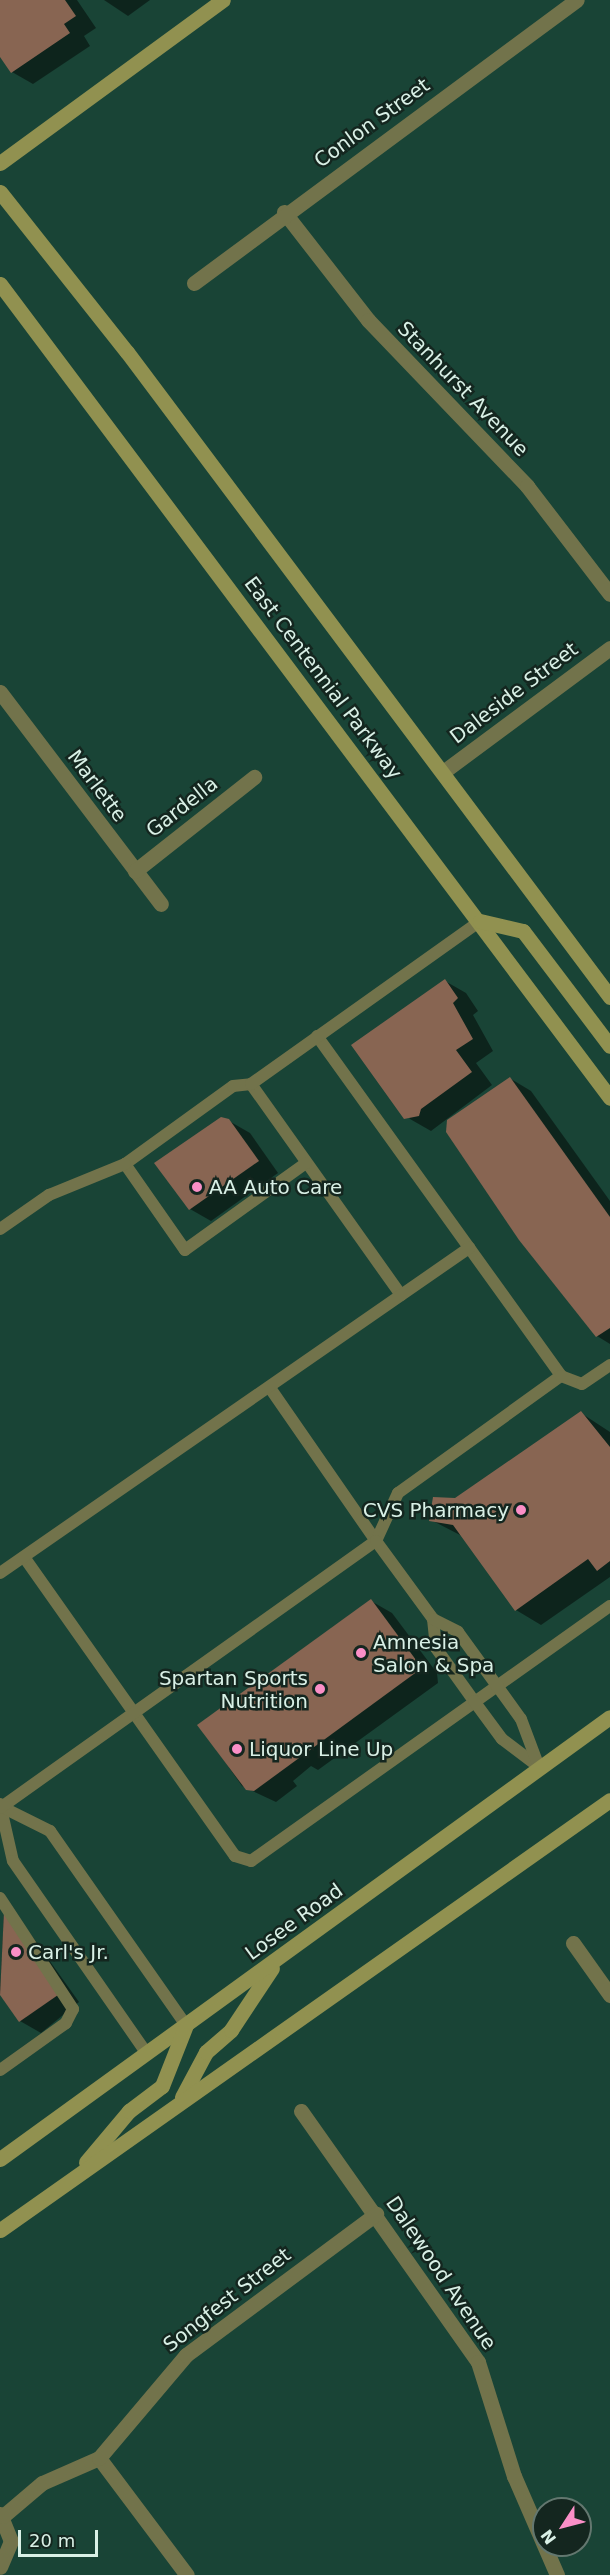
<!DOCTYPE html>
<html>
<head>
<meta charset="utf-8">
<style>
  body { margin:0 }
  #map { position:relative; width:610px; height:2575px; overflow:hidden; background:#194436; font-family:"DejaVu Sans",sans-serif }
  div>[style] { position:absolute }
  .shadow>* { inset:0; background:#0007 }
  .building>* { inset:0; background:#886552 }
  .lane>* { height:12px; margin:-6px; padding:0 6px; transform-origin:6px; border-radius:6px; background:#72734b }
  .street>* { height:15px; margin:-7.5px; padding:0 7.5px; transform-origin:7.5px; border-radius:7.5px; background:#72734b }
  .secondary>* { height:15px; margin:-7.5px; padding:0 7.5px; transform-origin:7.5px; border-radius:7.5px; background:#919150 }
  .dots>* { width:16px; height:16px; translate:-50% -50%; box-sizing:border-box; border:3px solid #14261f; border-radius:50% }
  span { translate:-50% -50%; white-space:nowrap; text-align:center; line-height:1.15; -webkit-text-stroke:5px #14261f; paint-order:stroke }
  .street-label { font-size:20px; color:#d9f0e6 }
  .poi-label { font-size:20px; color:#d9f0e6 }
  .left { translate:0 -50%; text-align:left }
  .right { translate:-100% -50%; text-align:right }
  .north { position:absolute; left:532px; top:2497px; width:60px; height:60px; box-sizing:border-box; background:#14261f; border:2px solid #63776f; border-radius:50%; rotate:234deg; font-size:16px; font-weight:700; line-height:24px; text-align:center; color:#d9f0e6 }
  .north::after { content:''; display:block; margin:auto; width:21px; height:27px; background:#fa8fc7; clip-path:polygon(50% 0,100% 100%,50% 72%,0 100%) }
  .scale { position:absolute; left:18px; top:2530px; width:80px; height:27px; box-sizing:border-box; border:3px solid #d9f0e6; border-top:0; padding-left:8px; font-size:18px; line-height:21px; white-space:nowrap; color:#d9f0e6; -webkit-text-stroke:4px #14261f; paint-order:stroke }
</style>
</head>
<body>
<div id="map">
  <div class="shadow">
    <i style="clip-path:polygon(0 0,77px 0,96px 28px,84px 36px,90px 46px,33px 84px,12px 72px,0 54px)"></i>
    <i style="clip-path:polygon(104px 0,150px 0,128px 16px)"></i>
    <i style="clip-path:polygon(445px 981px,466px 993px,478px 1011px,473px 1015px,493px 1051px,476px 1063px,492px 1085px,431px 1131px,410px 1119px,354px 1046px)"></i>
    <i style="clip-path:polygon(511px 1079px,531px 1091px,610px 1201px,610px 1344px,597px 1336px)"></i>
    <i style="clip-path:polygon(229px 1121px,250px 1133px,278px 1173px,211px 1221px,190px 1209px)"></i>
    <i style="clip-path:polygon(581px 1413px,610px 1432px,610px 1577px,541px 1625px,516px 1610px,462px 1536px,431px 1520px)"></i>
    <i style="clip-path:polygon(371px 1601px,392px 1613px,437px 1673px,438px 1683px,318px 1770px,311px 1766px,293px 1781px,297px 1786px,276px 1802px,242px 1786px,199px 1725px)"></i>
    <i style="clip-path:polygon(4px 1913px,24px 1925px,79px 2002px,41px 2033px,20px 2021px,0 1993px)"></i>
  </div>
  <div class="building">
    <i style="clip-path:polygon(0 0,65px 0,76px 16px,64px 24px,70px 33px,11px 73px,0 57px)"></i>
    <i style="clip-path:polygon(445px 979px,458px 998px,453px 1003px,473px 1039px,456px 1050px,472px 1072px,421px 1109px,419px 1116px,404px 1119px,351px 1045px)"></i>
    <i style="clip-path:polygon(510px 1077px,610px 1217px,610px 1328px,596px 1337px,519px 1240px,446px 1132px,447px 1120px)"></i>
    <i style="clip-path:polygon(221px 1117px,229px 1119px,259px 1161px,189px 1210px,154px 1163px)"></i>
    <i style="clip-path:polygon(581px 1411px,610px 1447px,610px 1561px,597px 1571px,588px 1559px,515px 1611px,453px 1525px,429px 1521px,433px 1497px,455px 1498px)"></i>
    <i style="clip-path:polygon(371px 1599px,416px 1660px,418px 1671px,254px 1791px,246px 1790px,197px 1725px)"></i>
    <i style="clip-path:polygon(4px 1911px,58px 1995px,19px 2022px,0 1995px)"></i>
  </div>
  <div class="lane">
    <i style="left:317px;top:1036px;width:418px;rotate:54.3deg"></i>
    <i style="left:251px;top:1084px;width:259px;rotate:54.6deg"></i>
    <i style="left:306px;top:1163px;width:149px;rotate:144.3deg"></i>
    <i style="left:185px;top:1250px;width:105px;rotate:-124.9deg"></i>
    <i style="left:125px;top:1164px;width:133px;rotate:-35.8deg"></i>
    <i style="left:233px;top:1086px;width:18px;rotate:-6deg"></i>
    <i style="left:251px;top:1084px;width:281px;rotate:-35.4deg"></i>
    <i style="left:0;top:1229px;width:60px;rotate:-34.8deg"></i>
    <i style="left:49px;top:1195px;width:82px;rotate:-22.2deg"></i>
    <i style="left:270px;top:1388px;width:186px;rotate:55.3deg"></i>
    <i style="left:376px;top:1541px;width:53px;rotate:-65.4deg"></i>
    <i style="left:398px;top:1493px;width:201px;rotate:-35.7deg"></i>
    <i style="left:561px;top:1376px;width:22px;rotate:21deg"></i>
    <i style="left:582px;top:1384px;width:34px;rotate:-34deg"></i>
    <i style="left:24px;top:1557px;width:366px;rotate:54.8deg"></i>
    <i style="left:235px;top:1856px;width:17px;rotate:17deg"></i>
    <i style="left:251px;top:1861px;width:440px;rotate:-35.4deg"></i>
    <i style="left:0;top:1573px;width:571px;rotate:-34.72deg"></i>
    <i style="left:433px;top:1619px;width:29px;rotate:84deg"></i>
    <i style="left:436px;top:1648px;width:65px;rotate:54.4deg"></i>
    <i style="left:474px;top:1701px;width:47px;rotate:53.6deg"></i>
    <i style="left:502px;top:1739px;width:46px;rotate:37.1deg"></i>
    <i style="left:0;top:1804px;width:58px;rotate:77.2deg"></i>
    <i style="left:13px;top:1861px;width:235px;rotate:55.2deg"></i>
    <i style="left:2px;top:1807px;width:54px;rotate:26.6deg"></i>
    <i style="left:50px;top:1831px;width:237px;rotate:55deg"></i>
    <i style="left:0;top:1808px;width:461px;rotate:-35.4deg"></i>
    <i style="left:376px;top:1541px;width:97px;rotate:53.8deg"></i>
    <i style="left:433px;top:1619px;width:28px;rotate:27deg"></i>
    <i style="left:458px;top:1632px;width:107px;rotate:54.1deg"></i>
    <i style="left:521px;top:1719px;width:51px;rotate:69.4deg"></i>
    <i style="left:0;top:1898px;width:133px;rotate:56.7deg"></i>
    <i style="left:73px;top:2009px;width:16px;rotate:117deg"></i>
    <i style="left:66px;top:2023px;width:81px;rotate:144.5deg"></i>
  </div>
  <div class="street">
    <i style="left:284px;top:212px;width:137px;rotate:52.1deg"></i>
    <i style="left:368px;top:320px;width:230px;rotate:46.2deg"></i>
    <i style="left:527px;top:486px;width:136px;rotate:52.5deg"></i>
    <i style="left:194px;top:283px;width:476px;rotate:-36.5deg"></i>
    <i style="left:0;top:692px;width:266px;rotate:52.8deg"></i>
    <i style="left:443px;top:772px;width:208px;rotate:-36.6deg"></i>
    <i style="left:135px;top:871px;width:152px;rotate:-38.3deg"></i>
    <i style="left:573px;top:1943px;width:64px;rotate:54.6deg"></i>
    <i style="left:301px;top:2111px;width:307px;rotate:54.8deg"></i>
    <i style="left:478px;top:2362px;width:120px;rotate:72.5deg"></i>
    <i style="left:514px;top:2476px;width:108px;rotate:66.5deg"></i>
    <i style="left:99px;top:2458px;width:146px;rotate:53.1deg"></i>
    <i style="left:0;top:2514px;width:29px;rotate:68deg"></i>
    <i style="left:11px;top:2541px;width:28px;rotate:113deg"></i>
    <i style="left:3px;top:2516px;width:51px;rotate:-40.2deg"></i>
    <i style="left:42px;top:2483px;width:62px;rotate:-23.7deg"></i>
    <i style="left:99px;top:2458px;width:135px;rotate:-49.8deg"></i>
    <i style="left:186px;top:2355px;width:237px;rotate:-36.6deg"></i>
  </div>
  <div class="secondary">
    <i style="left:0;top:163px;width:276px;rotate:-36.2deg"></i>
    <i style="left:0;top:192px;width:204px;rotate:51.6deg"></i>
    <i style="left:127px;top:352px;width:806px;rotate:53.17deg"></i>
    <i style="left:0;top:284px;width:1017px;rotate:53.15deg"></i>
    <i style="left:480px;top:921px;width:44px;rotate:13.1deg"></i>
    <i style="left:523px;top:931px;width:144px;rotate:52.9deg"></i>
    <i style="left:182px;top:2097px;width:51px;rotate:-61.9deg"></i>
    <i style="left:206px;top:2052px;width:33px;rotate:-41deg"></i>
    <i style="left:231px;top:2030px;width:74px;rotate:-56.5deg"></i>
    <i style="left:0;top:2159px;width:753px;rotate:-35.93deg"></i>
    <i style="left:86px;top:2162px;width:67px;rotate:-49.9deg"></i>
    <i style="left:129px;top:2111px;width:41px;rotate:-37.1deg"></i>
    <i style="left:162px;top:2086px;width:66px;rotate:-68.5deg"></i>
    <i style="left:0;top:2230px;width:746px;rotate:-35.18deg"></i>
  </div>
  <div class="dots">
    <i style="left:197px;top:1187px;background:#fa8fc7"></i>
    <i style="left:521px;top:1510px;background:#fa8fc7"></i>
    <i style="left:361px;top:1653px;background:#fa8fc7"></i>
    <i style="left:320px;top:1689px;background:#fa8fc7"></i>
    <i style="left:237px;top:1749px;background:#fa8fc7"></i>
    <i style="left:16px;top:1952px;background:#fa8fc7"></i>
  </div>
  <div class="street-label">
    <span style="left:372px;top:123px;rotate:-36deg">Conlon Street</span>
    <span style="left:463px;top:389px;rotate:46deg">Stanhurst Avenue</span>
    <span style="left:323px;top:678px;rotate:53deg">East Centennial Parkway</span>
    <span style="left:514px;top:693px;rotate:-37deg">Daleside Street</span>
    <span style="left:97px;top:786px;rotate:53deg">Marlette</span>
    <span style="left:182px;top:807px;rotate:-38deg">Gardella</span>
    <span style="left:294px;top:1922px;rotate:-36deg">Losee Road</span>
    <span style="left:441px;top:2273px;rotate:56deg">Dalewood Avenue</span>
    <span style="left:227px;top:2300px;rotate:-38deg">Songfest Street</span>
  </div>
  <div class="poi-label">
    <span class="left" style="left:209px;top:1187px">AA Auto Care</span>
    <span class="right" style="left:509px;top:1510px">CVS Pharmacy</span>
    <span class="left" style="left:373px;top:1654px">Amnesia<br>Salon &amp; Spa</span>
    <span class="right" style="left:308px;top:1690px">Spartan Sports<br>Nutrition</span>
    <span class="left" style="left:249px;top:1749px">Liquor Line Up</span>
    <span class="left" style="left:28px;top:1952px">Carl's Jr.</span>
  </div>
  <div class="north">N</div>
  <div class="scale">20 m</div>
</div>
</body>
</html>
